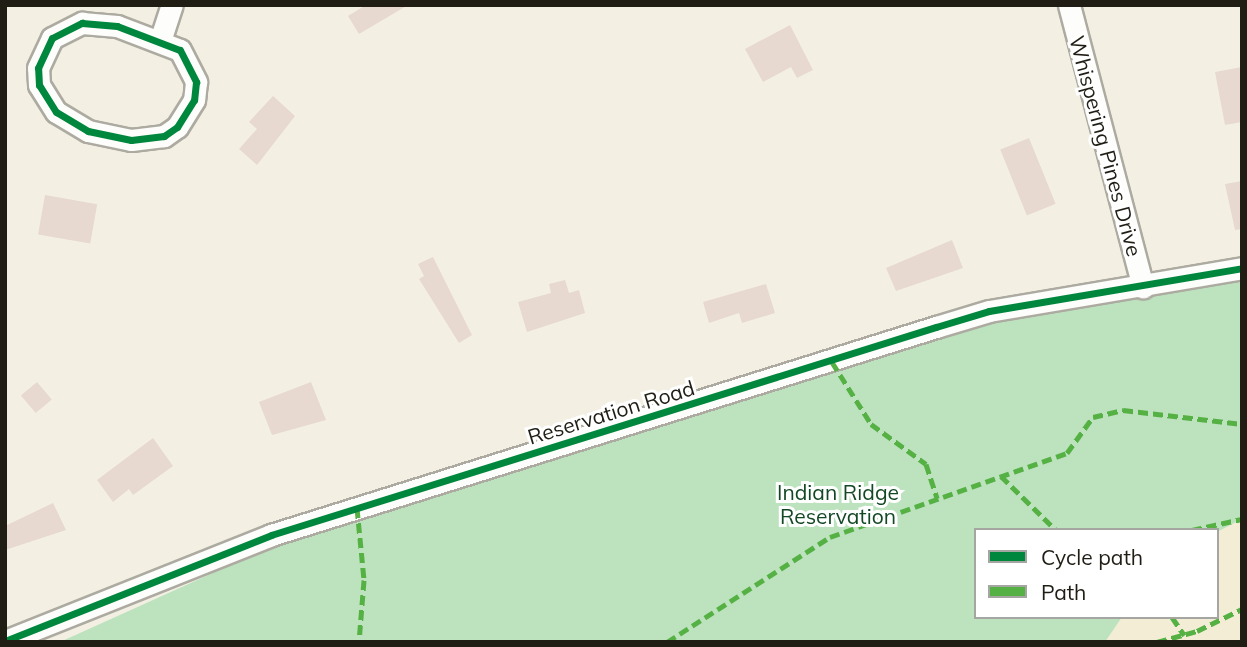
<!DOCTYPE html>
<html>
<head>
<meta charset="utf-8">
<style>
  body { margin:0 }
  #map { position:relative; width:1247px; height:647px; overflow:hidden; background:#f3f0e3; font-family:Mulish,sans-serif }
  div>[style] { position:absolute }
  .built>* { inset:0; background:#f4edd6 }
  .green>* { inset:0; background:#bce2be }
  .building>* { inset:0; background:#e7d8d0; transform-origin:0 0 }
  .roads { filter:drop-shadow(2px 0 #adaba1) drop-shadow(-2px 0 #adaba1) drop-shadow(0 2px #adaba1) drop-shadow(0 -2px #adaba1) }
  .minor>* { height:21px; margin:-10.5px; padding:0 10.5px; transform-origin:10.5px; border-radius:10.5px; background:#fdfdfb }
  .quiet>* { height:5px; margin-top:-2.5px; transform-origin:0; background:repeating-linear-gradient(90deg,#55b144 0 10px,transparent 0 15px) }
  .cycleway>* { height:7px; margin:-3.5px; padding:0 3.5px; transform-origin:3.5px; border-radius:3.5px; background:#00873e }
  span { translate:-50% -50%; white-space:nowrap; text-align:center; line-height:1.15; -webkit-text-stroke:6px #fff; paint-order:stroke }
  .street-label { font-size:21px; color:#1f1d14 }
  .park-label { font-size:21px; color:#134824 }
  .frame { position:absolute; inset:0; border:7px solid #1f1d14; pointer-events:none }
  .legend { position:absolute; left:974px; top:528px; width:245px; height:91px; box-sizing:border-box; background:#fff; border:2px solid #a5a5a1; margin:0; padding:9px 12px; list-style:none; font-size:21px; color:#1f1d14 }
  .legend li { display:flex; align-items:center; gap:14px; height:35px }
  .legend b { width:35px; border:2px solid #a5a5a1 }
</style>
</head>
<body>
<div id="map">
  <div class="built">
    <i style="clip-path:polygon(1242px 519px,1242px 642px,1105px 642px,1122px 617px,1217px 617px,1217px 532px)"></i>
  </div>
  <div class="green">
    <i style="clip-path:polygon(1242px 280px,1242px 519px,1217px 532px,976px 530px,976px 617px,1122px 617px,1105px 642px,60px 642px,330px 520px,921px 335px,1046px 306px)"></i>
  </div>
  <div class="building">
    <i style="clip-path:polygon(366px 5px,408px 5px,359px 34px,348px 16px)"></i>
    <i style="clip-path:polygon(790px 25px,813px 70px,797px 78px,791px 67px,763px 82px,745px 49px)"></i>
    <i style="clip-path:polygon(1242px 67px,1242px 122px,1225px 125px,1215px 72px)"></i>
    <i style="clip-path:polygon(273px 96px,295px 116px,257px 165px,239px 149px,257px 129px,249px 122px)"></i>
    <i style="left:1029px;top:138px;width:71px;height:31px;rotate:68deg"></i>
    <i style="clip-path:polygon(1242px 181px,1242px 229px,1235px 230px,1225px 184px)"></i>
    <i style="left:45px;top:195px;width:53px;height:40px;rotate:10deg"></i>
    <i style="clip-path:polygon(952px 240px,963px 268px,896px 291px,886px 268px)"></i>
    <i style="clip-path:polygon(433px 257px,472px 335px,459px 343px,419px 279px,424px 276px,418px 264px)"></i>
    <i style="clip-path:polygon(565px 280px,569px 293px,579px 290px,585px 313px,527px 332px,518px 302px,551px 293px,549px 284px)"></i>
    <i style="clip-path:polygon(766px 284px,775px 313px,742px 323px,739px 313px,709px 323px,703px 302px)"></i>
    <i style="left:37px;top:382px;width:23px;height:21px;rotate:50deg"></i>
    <i style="clip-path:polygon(311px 382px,326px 420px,272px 435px,259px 402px)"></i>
    <i style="clip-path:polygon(153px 438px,173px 466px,133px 495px,129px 489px,113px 502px,97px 480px)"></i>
    <i style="clip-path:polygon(53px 503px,66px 530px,5px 550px,5px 526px)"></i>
  </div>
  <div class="roads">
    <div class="minor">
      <i style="left:1069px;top:5px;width:292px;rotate:75.3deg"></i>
      <i style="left:82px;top:23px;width:35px;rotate:5deg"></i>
      <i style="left:117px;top:26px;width:67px;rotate:20.9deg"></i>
      <i style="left:180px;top:50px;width:36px;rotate:63deg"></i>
      <i style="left:196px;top:82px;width:18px;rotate:96deg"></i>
      <i style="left:194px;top:100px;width:32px;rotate:122deg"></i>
      <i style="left:177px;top:127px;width:16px;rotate:145deg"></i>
      <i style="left:164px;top:136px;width:33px;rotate:173deg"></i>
      <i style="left:131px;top:140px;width:44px;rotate:-168.2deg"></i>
      <i style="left:88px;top:131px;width:37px;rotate:-149deg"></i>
      <i style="left:56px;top:112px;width:32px;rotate:-122deg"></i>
      <i style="left:39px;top:85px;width:17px;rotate:-93deg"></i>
      <i style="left:38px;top:68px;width:33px;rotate:-65deg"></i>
      <i style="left:52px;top:38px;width:34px;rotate:-27deg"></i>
      <i style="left:161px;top:38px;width:35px;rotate:-72deg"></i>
      <i style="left:5px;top:641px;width:286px;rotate:-21.7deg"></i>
      <i style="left:271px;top:535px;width:697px;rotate:-17.37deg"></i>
      <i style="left:936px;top:327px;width:55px;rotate:-16.8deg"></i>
      <i style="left:989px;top:311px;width:257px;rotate:-9.6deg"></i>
    </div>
  </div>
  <div class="quiet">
    <i style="left:832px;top:362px;width:73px;rotate:57.8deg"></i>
    <i style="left:871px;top:424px;width:68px;rotate:36deg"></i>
    <i style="left:926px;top:464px;width:36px;rotate:72deg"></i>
    <i style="left:1001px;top:476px;width:77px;rotate:44.5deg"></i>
    <i style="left:357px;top:508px;width:72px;rotate:84.4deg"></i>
    <i style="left:364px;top:580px;width:62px;rotate:94.6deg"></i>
    <i style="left:1192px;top:530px;width:51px;rotate:-12.4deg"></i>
    <i style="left:1172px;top:617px;width:22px;rotate:56deg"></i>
    <i style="left:667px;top:642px;width:194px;rotate:-32.8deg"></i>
    <i style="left:830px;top:537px;width:251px;rotate:-19.5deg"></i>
    <i style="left:1067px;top:453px;width:44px;rotate:-54.2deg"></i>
    <i style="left:1093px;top:417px;width:31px;rotate:-13deg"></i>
    <i style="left:1123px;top:410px;width:120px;rotate:6.7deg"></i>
    <i style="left:1157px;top:642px;width:41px;rotate:-15.4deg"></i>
    <i style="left:1197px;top:631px;width:50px;rotate:-26.1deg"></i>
  </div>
  <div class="cycleway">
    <i style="left:82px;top:23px;width:35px;rotate:5deg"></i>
    <i style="left:117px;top:26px;width:67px;rotate:20.9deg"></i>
    <i style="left:180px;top:50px;width:36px;rotate:63deg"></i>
    <i style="left:196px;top:82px;width:18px;rotate:96deg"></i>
    <i style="left:194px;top:100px;width:32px;rotate:122deg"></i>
    <i style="left:177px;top:127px;width:16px;rotate:145deg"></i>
    <i style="left:164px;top:136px;width:33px;rotate:173deg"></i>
    <i style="left:131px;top:140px;width:44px;rotate:-168.2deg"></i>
    <i style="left:88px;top:131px;width:37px;rotate:-149deg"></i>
    <i style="left:56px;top:112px;width:32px;rotate:-122deg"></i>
    <i style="left:39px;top:85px;width:17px;rotate:-93deg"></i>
    <i style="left:38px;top:68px;width:33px;rotate:-65deg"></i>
    <i style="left:52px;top:38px;width:34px;rotate:-27deg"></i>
    <i style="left:5px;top:641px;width:286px;rotate:-21.7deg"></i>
    <i style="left:271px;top:535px;width:697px;rotate:-17.37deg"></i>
    <i style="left:936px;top:327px;width:55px;rotate:-16.8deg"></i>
    <i style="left:989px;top:311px;width:257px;rotate:-9.6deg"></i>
  </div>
  <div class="street-label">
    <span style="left:1106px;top:146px;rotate:75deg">Whispering Pines Drive</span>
    <span style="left:611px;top:412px;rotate:-17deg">Reservation Road</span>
  </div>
  <div class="park-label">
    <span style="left:838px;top:504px">Indian Ridge<br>Reservation</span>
  </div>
  <div class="frame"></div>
  <ul class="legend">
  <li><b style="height:9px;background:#00873e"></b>Cycle path</li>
  <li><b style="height:9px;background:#55b144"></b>Path</li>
  </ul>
</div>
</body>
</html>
